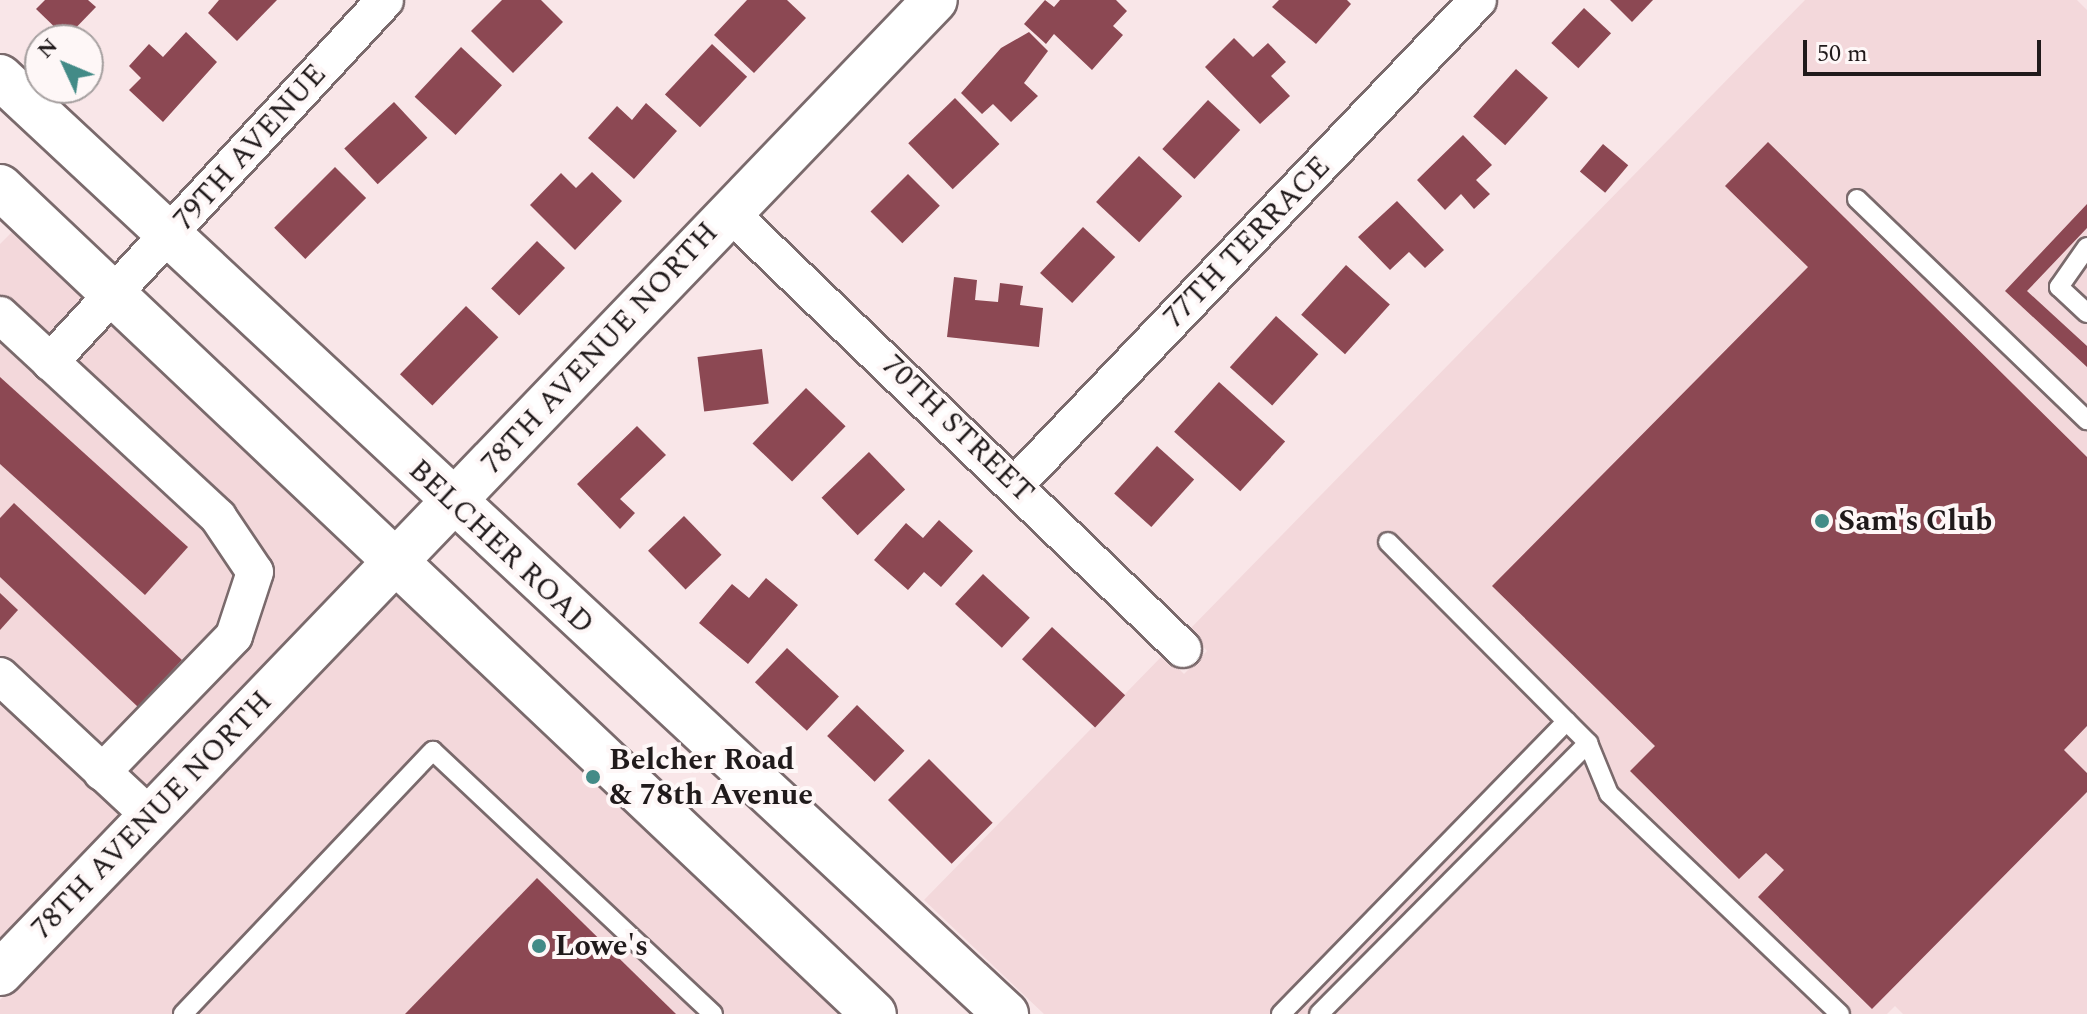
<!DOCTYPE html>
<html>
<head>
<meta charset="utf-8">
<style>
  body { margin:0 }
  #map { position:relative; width:2087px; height:1014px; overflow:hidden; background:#f9e6e8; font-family:Spectral,serif }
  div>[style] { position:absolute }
  .built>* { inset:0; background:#f3d8db }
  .building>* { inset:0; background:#8c4853; transform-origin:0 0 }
  .roads { filter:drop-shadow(2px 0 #7a6a6c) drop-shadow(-2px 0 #7a6a6c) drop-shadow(0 2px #7a6a6c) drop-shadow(0 -2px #7a6a6c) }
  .lane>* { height:18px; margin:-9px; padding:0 9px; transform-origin:9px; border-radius:9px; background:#fff }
  .street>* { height:36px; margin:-18px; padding:0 18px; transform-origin:18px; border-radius:18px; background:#fff }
  .secondary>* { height:44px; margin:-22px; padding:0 22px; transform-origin:22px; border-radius:22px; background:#fff }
  .dots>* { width:22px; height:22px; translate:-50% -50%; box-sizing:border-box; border:4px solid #fef7f7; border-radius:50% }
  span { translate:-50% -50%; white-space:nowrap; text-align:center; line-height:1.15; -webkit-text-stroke:8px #fef7f7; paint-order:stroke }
  .street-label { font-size:30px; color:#201a1b }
  .poi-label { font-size:30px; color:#201a1b; font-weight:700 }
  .left { translate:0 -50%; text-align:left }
  .north { position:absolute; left:24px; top:24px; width:80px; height:80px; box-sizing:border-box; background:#fef7f7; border:2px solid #a59f9f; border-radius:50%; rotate:314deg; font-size:22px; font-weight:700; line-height:32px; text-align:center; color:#201a1b }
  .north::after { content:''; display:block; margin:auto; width:28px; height:36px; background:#438b87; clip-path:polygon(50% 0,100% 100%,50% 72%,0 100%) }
  .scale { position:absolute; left:1803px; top:40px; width:238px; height:36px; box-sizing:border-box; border:4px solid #201a1b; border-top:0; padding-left:10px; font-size:24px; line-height:28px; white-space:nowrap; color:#201a1b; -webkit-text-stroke:6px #fef7f7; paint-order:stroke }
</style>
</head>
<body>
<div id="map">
  <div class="built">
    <i style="clip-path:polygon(1805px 0,2077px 0,2087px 10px,2087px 1014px,1903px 1014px,1895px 1006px,1887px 1014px,1044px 1014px,924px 900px,1164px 654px,1184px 674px,1207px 651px,1188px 631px)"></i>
    <i style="clip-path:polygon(18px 226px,375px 558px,0 946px,0 244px)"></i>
    <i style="clip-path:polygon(402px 584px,850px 1014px,0 1014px,0 1000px)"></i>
  </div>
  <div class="building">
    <i style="clip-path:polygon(45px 0,88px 0,96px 7px,66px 38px,36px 9px)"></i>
    <i style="clip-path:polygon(219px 0,277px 0,237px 41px,208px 13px)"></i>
    <i style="clip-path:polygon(502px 0,541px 0,563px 22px,513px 73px,471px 31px)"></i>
    <i style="clip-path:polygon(747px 0,787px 0,806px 18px,754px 73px,714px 35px)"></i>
    <i style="clip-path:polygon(1045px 0,1054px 7px,1060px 0,1116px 0,1127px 11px,1113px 26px,1123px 35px,1092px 70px,1054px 34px,1046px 44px,1024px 24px)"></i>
    <i style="clip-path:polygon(1279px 0,1347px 0,1351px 4px,1316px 44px,1272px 7px)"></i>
    <i style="clip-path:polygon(1610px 0,1653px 0,1632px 22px)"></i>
    <i style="left:1584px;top:8px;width:37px;height:48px;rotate:43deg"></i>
    <i style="clip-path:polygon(186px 32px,217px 62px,163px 122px,129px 90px,141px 78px,129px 66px,149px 44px,163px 57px)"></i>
    <i style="clip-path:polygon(1029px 32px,1048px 51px,1024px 83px,1038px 96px,1011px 122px,993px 104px,982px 114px,961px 93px,1001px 48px)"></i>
    <i style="clip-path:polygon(1234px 38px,1253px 57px,1268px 43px,1286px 62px,1271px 76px,1290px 96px,1260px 124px,1205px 67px)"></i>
    <i style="left:712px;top:44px;width:48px;height:69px;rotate:43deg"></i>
    <i style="left:461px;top:47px;width:56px;height:68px;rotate:43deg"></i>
    <i style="left:1516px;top:69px;width:43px;height:64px;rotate:42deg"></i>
    <i style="left:955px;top:98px;width:64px;height:65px;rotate:46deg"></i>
    <i style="left:1208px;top:100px;width:44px;height:67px;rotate:43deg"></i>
    <i style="left:394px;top:102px;width:49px;height:68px;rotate:47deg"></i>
    <i style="clip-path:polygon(646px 103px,677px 131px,634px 179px,588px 138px,617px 106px,632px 120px)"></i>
    <i style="clip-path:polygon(1463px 135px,1492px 165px,1476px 180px,1490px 194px,1474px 209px,1461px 194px,1445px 210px,1417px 180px)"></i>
    <i style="clip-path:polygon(1768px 142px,2087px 457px,2087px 726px,2064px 750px,2087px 773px,2087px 792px,1872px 1009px,1758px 897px,1784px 870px,1766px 853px,1739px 879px,1630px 771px,1655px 746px,1492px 586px,1808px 267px,1725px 186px)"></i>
    <i style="left:1603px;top:144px;width:33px;height:36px;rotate:40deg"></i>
    <i style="left:1139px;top:156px;width:59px;height:63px;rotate:43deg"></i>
    <i style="left:335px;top:167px;width:44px;height:86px;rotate:45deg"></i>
    <i style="clip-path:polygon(592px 172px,622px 201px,575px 250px,530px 205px,561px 173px,576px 188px)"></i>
    <i style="left:908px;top:174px;width:45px;height:53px;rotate:45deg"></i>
    <i style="clip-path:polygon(1397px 201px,1444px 250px,1425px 268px,1409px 252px,1390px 270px,1358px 237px)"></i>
    <i style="clip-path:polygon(2087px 204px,2087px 228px,2027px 291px,2087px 346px,2087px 367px,2005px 291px)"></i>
    <i style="left:1083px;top:227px;width:44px;height:63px;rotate:43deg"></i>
    <i style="left:537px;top:241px;width:39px;height:66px;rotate:44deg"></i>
    <i style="left:1346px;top:265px;width:59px;height:67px;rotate:42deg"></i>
    <i style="clip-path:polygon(954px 277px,977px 280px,975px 300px,998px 302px,1000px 283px,1023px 286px,1020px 305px,1043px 308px,1039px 347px,947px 337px)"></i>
    <i style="left:466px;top:306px;width:45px;height:95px;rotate:44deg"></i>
    <i style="left:1276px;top:316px;width:57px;height:69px;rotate:42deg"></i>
    <i style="left:762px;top:349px;width:55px;height:65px;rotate:83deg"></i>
    <i style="clip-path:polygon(0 377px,188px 547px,145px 595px,0 464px)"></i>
    <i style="left:1219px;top:382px;width:89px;height:67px;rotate:42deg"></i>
    <i style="left:806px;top:388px;width:55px;height:77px;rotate:44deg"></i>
    <i style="clip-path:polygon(637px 426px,666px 455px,620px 499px,635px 513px,620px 529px,577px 484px)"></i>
    <i style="left:1157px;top:446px;width:50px;height:64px;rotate:42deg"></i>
    <i style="left:869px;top:452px;width:52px;height:66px;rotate:46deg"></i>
    <i style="clip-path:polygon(14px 503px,182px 660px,138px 707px,0 577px,0 518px)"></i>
    <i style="left:684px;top:516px;width:54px;height:50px;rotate:46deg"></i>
    <i style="clip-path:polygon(939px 520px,973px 551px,941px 587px,924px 572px,908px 590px,874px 560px,906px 523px,923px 538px)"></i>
    <i style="left:983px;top:574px;width:64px;height:41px;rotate:43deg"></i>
    <i style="clip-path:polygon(766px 578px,798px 605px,748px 664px,699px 623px,732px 584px,749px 598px)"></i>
    <i style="clip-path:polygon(0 593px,18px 610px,0 630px)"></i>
    <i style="left:1052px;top:627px;width:100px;height:44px;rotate:43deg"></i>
    <i style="left:787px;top:648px;width:71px;height:47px;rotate:43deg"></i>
    <i style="left:857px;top:705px;width:66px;height:43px;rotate:44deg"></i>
    <i style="left:929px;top:759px;width:90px;height:58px;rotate:45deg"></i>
    <i style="clip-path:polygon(537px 878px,676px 1014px,405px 1014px)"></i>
  </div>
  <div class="roads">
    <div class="lane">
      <i style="left:1857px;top:199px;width:319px;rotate:43.9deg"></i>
      <i style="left:2087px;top:247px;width:49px;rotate:125deg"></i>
      <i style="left:2059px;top:287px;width:38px;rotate:43deg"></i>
      <i style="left:1388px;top:542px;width:284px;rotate:45.1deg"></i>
      <i style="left:1588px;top:743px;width:55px;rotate:67.6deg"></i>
      <i style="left:1609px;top:794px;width:319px;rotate:43.6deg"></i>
      <i style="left:183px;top:1014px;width:363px;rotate:-46.5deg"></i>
      <i style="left:433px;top:751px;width:384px;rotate:43.2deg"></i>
      <i style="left:1281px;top:1014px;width:409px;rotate:-45.7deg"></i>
      <i style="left:1319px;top:1014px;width:382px;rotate:-45.2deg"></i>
    </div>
    <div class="street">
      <i style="left:729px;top:212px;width:630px;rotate:43.91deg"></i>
      <i style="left:0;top:315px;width:297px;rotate:42.8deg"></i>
      <i style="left:218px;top:517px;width:66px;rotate:56.1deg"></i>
      <i style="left:255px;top:572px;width:67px;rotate:108.2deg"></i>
      <i style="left:234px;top:636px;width:190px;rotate:134.1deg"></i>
      <i style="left:50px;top:362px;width:493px;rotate:-47.2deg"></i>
      <i style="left:1016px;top:484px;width:669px;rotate:-46.33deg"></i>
      <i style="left:0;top:676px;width:205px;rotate:43deg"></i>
    </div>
    <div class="secondary">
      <i style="left:0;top:77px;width:1375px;rotate:42.97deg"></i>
      <i style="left:0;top:187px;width:1203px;rotate:43.42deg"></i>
      <i style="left:0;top:973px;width:1349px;rotate:-46.14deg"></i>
    </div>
  </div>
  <div class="dots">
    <i style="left:1822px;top:521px;background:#438b87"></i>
    <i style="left:593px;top:777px;background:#438b87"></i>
    <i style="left:539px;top:946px;background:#438b87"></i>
  </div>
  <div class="street-label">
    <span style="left:250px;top:147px;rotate:-48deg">79TH AVENUE</span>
    <span style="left:1247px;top:242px;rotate:-46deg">77TH TERRACE</span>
    <span style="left:600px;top:348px;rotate:-47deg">78TH AVENUE NORTH</span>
    <span style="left:958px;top:429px;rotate:44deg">70TH STREET</span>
    <span style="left:501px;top:547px;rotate:43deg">BELCHER ROAD</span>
    <span style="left:152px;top:815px;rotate:-46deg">78TH AVENUE NORTH</span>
  </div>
  <div class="poi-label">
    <span class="left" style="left:1838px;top:521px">Sam's Club</span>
    <span class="left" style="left:609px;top:777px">Belcher Road<br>&amp; 78th Avenue</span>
    <span class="left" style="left:555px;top:946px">Lowe's</span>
  </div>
  <div class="north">N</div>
  <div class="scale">50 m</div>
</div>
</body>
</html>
